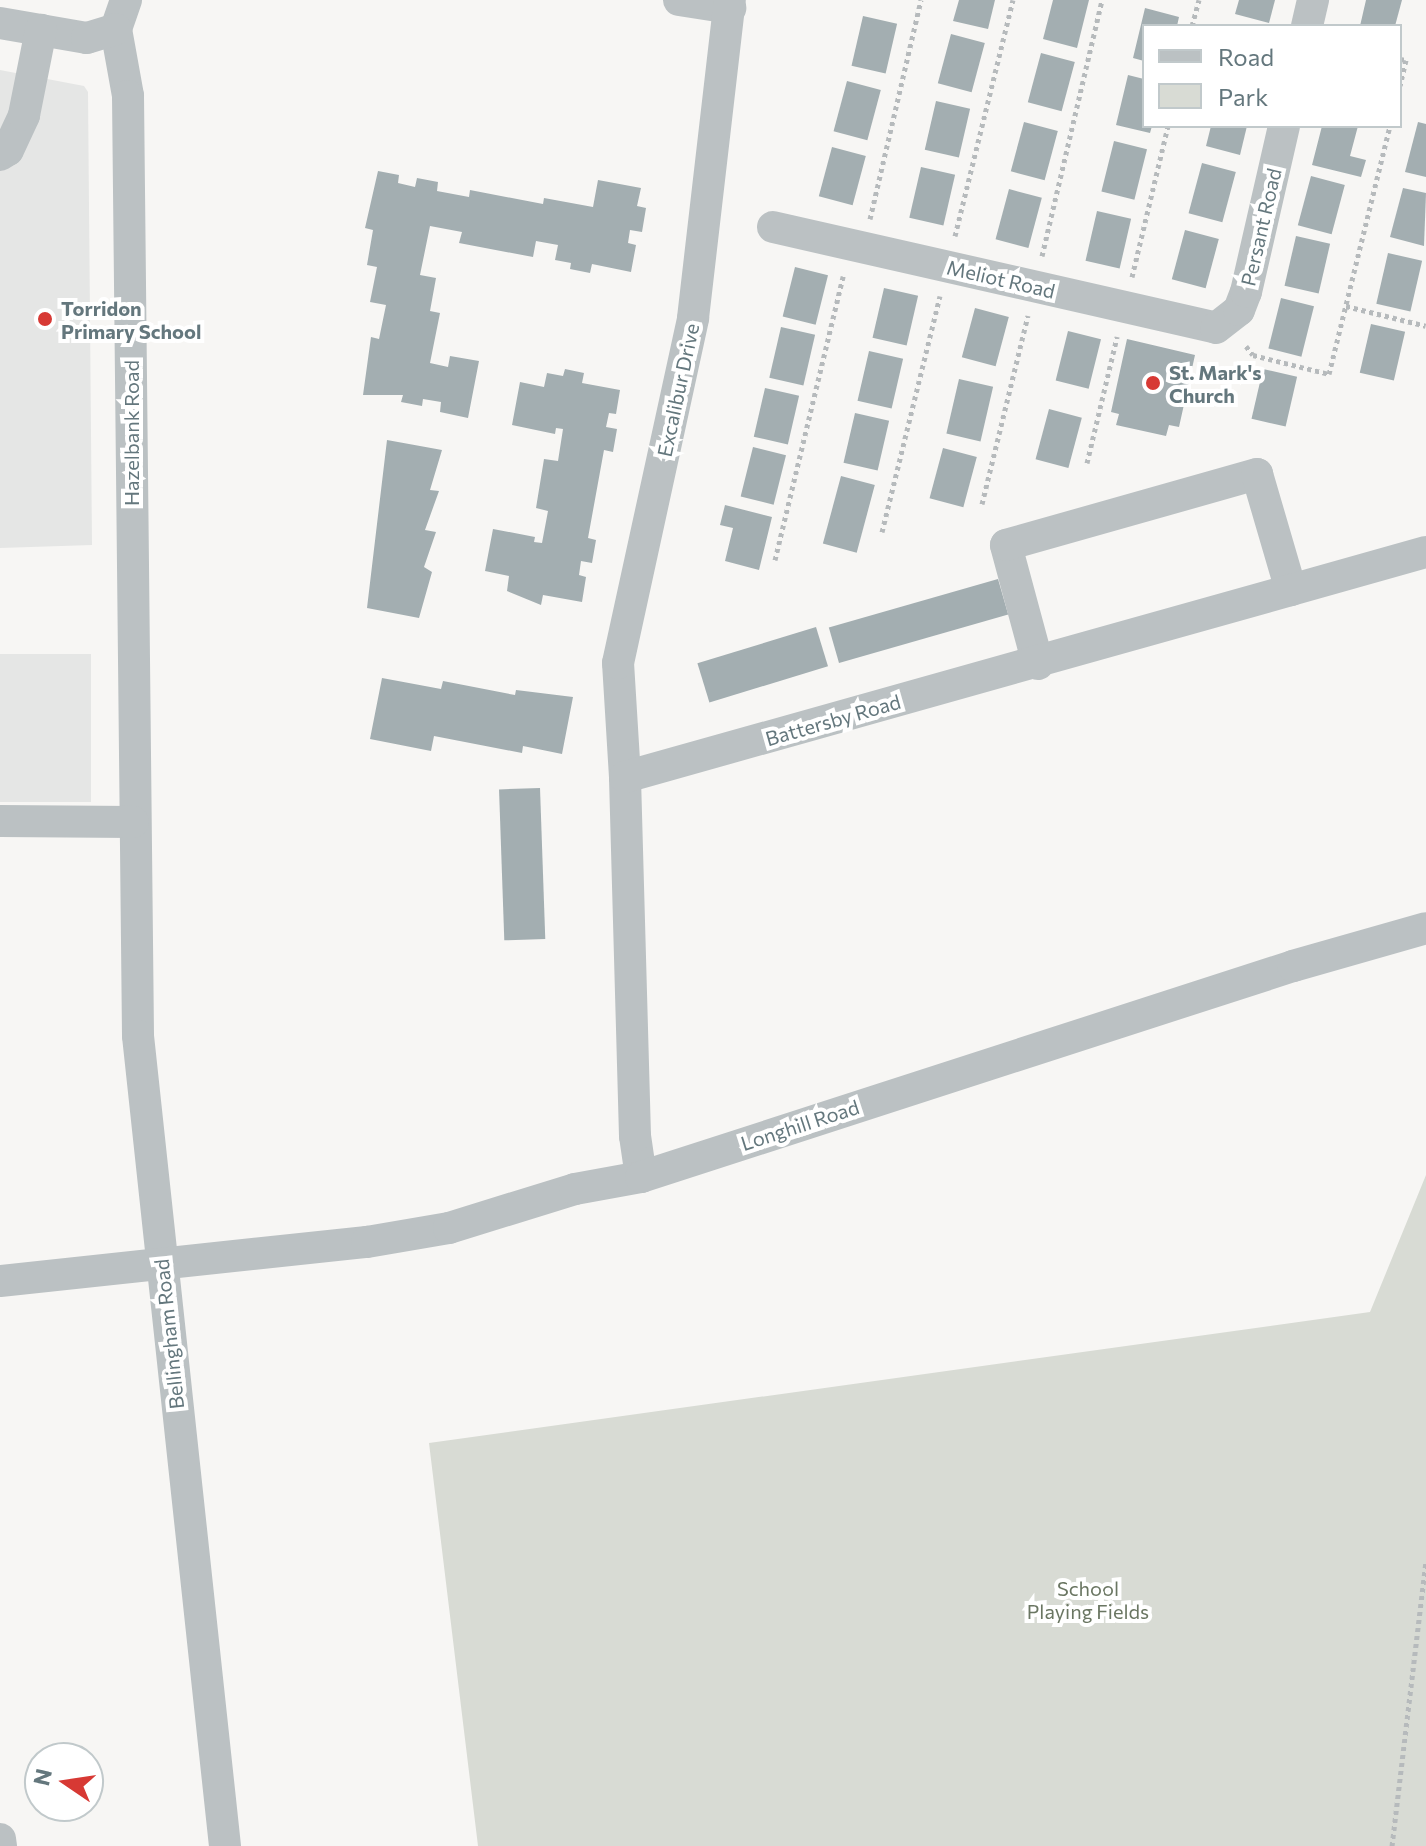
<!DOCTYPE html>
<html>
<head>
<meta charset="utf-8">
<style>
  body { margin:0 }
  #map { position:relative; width:1426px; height:1846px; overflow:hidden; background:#f7f6f4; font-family:Commissioner,sans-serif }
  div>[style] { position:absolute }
  .built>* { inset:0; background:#e5e6e5; transform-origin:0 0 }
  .green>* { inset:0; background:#d8dbd4 }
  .building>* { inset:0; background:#a3aeb1; transform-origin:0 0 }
  .path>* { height:5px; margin-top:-2.5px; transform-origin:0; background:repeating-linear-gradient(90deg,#b6babc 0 4px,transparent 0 8px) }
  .minor>* { height:32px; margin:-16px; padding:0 16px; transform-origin:16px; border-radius:16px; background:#bbc1c3 }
  .dots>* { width:22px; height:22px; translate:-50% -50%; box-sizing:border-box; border:4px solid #fff; border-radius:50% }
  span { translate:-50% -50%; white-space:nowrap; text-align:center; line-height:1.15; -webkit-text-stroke:8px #fff; paint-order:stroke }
  .street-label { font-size:20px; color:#64777d }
  .poi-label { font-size:20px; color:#64777d; font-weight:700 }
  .left { translate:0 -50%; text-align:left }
  .park-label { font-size:20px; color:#6a7662 }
  .legend { position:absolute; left:1142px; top:24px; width:260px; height:104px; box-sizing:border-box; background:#fff; border:2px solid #c1c9cb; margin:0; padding:10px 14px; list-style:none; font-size:24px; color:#64777d }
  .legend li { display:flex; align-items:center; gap:16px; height:40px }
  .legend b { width:40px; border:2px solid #c1c9cb }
  .north { position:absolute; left:24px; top:1742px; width:80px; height:80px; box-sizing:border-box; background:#fff; border:2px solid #c1c9cb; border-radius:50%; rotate:283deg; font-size:22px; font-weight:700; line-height:32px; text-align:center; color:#64777d }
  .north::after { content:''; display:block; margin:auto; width:28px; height:36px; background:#d73934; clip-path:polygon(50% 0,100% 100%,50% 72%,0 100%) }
</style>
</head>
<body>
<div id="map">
  <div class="built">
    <i style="clip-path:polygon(0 70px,84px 86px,88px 92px,92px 545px,0 548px)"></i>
    <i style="left:91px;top:654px;width:148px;height:91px;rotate:90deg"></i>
  </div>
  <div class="green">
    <i style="clip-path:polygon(1426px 1175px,1426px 1846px,478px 1846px,429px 1443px,1370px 1312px)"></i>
  </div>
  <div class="building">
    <i style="clip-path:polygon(959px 0,995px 0,988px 29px,953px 21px)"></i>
    <i style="clip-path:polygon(1053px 0,1089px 0,1077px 48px,1043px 39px)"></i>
    <i style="clip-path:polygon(1239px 0,1275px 0,1269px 23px,1235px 14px)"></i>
    <i style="clip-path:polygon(1366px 0,1402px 0,1395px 26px,1360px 26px)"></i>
    <i style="clip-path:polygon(1145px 8px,1179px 17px,1177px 26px,1144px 26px,1144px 61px,1133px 58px)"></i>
    <i style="left:863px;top:16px;width:35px;height:51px;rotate:13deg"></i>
    <i style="left:951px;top:34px;width:35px;height:51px;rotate:15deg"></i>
    <i style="left:1041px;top:53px;width:35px;height:51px;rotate:15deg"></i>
    <i style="clip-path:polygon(1128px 75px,1144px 79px,1144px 126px,1152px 126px,1150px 133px,1116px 125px)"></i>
    <i style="left:847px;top:81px;width:35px;height:52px;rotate:15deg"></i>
    <i style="left:936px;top:101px;width:35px;height:50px;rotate:13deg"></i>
    <i style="left:1024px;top:122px;width:35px;height:51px;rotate:15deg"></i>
    <i style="clip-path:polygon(1418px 122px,1426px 124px,1426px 177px,1405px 172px)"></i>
    <i style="clip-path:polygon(1211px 126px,1247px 126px,1240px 155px,1206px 146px)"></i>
    <i style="clip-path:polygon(1322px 126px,1358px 126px,1350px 156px,1366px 160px,1361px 177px,1312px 165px)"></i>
    <i style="left:1114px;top:141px;width:34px;height:52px;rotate:14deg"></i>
    <i style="left:832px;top:147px;width:35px;height:51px;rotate:15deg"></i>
    <i style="left:1202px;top:163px;width:35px;height:52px;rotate:15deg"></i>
    <i style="left:921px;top:167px;width:35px;height:52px;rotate:13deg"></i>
    <i style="clip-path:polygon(378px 171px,399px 175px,398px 183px,415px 187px,417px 178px,438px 182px,437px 191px,469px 197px,470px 190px,543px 204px,544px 198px,593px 207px,598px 180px,641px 188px,637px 206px,646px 208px,642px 232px,630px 230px,628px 243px,636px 245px,631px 272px,592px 264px,590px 273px,570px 269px,571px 263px,555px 260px,558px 245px,536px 241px,533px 257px,459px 243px,462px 232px,430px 226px,420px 275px,436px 278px,430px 311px,440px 313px,430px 363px,448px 367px,450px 356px,479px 361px,468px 418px,440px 412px,441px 402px,423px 399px,422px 406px,401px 402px,403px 395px,363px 395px,371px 337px,379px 339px,386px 305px,370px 302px,377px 267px,367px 265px,373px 230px,365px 228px)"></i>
    <i style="left:1311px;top:176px;width:35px;height:51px;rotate:15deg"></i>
    <i style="clip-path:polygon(1403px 188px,1426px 193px,1424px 246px,1390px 237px)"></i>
    <i style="left:1009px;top:189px;width:34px;height:52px;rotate:15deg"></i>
    <i style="left:1097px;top:211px;width:35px;height:51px;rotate:13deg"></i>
    <i style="left:1185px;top:230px;width:35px;height:51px;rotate:15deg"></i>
    <i style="left:1296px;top:236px;width:35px;height:51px;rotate:13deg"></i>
    <i style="left:1388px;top:253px;width:35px;height:52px;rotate:13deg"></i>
    <i style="left:795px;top:267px;width:34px;height:51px;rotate:14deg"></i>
    <i style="left:884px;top:288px;width:35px;height:51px;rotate:13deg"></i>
    <i style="left:1281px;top:298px;width:34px;height:52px;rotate:14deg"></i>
    <i style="left:975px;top:308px;width:35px;height:51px;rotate:15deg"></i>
    <i style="left:1371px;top:324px;width:35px;height:50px;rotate:13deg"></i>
    <i style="left:781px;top:327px;width:35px;height:52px;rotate:13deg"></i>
    <i style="left:1068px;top:331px;width:34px;height:51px;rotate:14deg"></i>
    <i style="clip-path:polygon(1127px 339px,1195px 355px,1179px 427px,1169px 425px,1166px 436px,1116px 425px,1119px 414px,1111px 412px)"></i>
    <i style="left:869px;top:351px;width:35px;height:51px;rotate:13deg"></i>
    <i style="clip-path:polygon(565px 369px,584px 373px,582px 383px,620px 390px,616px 414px,609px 413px,606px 427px,617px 429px,613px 452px,604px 450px,588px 538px,596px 540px,592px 563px,581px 561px,579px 575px,586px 577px,582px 602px,543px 595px,541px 605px,507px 591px,509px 576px,485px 571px,493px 529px,535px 537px,534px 542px,542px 543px,548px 511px,536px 508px,544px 459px,558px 461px,563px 429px,556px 428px,555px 434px,512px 425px,520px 382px,544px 387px,547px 373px,563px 376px)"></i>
    <i style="left:1263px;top:369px;width:35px;height:51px;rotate:13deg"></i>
    <i style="left:959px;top:379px;width:35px;height:56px;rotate:13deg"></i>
    <i style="left:765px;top:388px;width:35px;height:50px;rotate:13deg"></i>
    <i style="left:1049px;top:409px;width:34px;height:52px;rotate:15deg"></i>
    <i style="left:855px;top:413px;width:35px;height:51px;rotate:13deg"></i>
    <i style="clip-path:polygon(387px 440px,442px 450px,430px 490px,439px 491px,425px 530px,436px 532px,424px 567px,432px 572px,419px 618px,367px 608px)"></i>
    <i style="left:753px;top:447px;width:34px;height:51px;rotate:14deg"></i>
    <i style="left:943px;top:448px;width:35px;height:52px;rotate:15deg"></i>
    <i style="left:841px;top:476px;width:35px;height:70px;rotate:15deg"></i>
    <i style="clip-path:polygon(725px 505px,772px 517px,759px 570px,725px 561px,733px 528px,720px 525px)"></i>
    <i style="left:998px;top:579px;width:37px;height:176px;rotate:74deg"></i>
    <i style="left:816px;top:627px;width:41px;height:124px;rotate:73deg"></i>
    <i style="clip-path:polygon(382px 678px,441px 689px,443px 681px,515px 695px,516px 690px,573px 697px,562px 754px,523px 746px,522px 753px,434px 736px,431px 751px,370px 739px)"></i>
    <i style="left:540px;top:788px;width:151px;height:41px;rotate:88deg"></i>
  </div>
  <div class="path">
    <i style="left:1192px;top:26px;width:27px;rotate:-75deg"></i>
    <i style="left:1400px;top:59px;width:6px;rotate:9deg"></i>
    <i style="left:1406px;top:60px;width:26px;rotate:103deg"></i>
    <i style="left:870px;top:219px;width:225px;rotate:-76.9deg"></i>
    <i style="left:955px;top:236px;width:243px;rotate:-76.2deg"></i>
    <i style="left:1042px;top:256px;width:263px;rotate:-76.8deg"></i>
    <i style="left:1132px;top:277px;width:155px;rotate:-76.6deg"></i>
    <i style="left:1346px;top:306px;width:82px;rotate:14deg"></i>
    <i style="left:1246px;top:346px;width:11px;rotate:52deg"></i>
    <i style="left:1253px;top:355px;width:78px;rotate:14deg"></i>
    <i style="left:1329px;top:374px;width:255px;rotate:-76.2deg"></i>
    <i style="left:1087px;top:463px;width:130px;rotate:-76.6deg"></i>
    <i style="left:982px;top:504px;width:194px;rotate:-76.3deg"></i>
    <i style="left:882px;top:532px;width:243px;rotate:-76.2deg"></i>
    <i style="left:775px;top:560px;width:292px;rotate:-76.5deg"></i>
    <i style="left:1392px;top:1846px;width:288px;rotate:-83.2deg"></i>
  </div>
  <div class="minor">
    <i style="left:126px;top:0;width:31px;rotate:109deg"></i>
    <i style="left:116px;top:29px;width:68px;rotate:79.8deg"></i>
    <i style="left:128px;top:96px;width:940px;rotate:89.39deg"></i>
    <i style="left:138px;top:1036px;width:815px;rotate:83.87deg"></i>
    <i style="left:679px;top:0;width:52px;rotate:8.9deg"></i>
    <i style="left:0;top:23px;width:88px;rotate:9.8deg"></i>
    <i style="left:87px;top:38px;width:30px;rotate:-17deg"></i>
    <i style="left:1307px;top:26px;width:27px;rotate:-77deg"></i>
    <i style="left:0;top:155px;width:9px;rotate:-32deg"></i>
    <i style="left:8px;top:150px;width:38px;rotate:-65deg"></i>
    <i style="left:24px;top:115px;width:87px;rotate:-78.7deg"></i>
    <i style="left:773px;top:227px;width:454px;rotate:12.8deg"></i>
    <i style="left:1216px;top:328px;width:29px;rotate:-38deg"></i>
    <i style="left:1239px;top:310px;width:19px;rotate:-69deg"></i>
    <i style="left:1246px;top:292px;width:170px;rotate:-77.1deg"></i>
    <i style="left:1038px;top:664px;width:123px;rotate:-105.1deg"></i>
    <i style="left:1006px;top:545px;width:261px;rotate:-15.8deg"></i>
    <i style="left:1257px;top:474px;width:121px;rotate:73.7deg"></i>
    <i style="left:625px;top:777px;width:114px;rotate:-93.5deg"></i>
    <i style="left:618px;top:663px;width:353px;rotate:-77.7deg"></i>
    <i style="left:693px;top:318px;width:320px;rotate:-83.4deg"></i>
    <i style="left:0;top:821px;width:133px;rotate:0.4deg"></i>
    <i style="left:641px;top:1177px;width:41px;rotate:-98.3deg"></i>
    <i style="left:635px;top:1136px;width:359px;rotate:-91.6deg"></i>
    <i style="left:625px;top:777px;width:832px;rotate:-15.69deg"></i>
    <i style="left:0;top:1281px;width:369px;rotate:-6.1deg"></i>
    <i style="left:367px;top:1242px;width:83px;rotate:-9.7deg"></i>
    <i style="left:449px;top:1228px;width:132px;rotate:-17.2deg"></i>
    <i style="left:575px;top:1189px;width:67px;rotate:-10.3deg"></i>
    <i style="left:641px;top:1177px;width:685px;rotate:-17.93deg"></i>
    <i style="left:1293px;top:966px;width:138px;rotate:-15.9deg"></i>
    <i style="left:0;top:1839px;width:7px;rotate:82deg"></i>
  </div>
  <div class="dots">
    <i style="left:45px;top:319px;background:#d73934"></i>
    <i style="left:1153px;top:383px;background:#d73934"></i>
  </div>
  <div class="street-label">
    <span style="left:1261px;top:227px;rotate:-77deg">Persant Road</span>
    <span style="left:1001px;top:279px;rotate:13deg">Meliot Road</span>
    <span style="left:678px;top:390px;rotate:-78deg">Excalibur Drive</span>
    <span style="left:131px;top:433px;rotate:-90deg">Hazelbank Road</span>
    <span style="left:833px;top:720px;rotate:-16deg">Battersby Road</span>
    <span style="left:800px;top:1125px;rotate:-18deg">Longhill Road</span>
    <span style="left:169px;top:1334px;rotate:-96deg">Bellingham Road</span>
  </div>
  <div class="poi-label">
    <span class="left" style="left:61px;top:320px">Torridon<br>Primary School</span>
    <span class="left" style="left:1169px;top:384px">St. Mark's<br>Church</span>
  </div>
  <div class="park-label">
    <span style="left:1088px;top:1600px">School<br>Playing Fields</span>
  </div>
  <ul class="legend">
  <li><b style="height:10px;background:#bbc1c3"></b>Road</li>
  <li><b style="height:22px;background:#d8dbd4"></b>Park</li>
  </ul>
  <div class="north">N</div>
</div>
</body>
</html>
